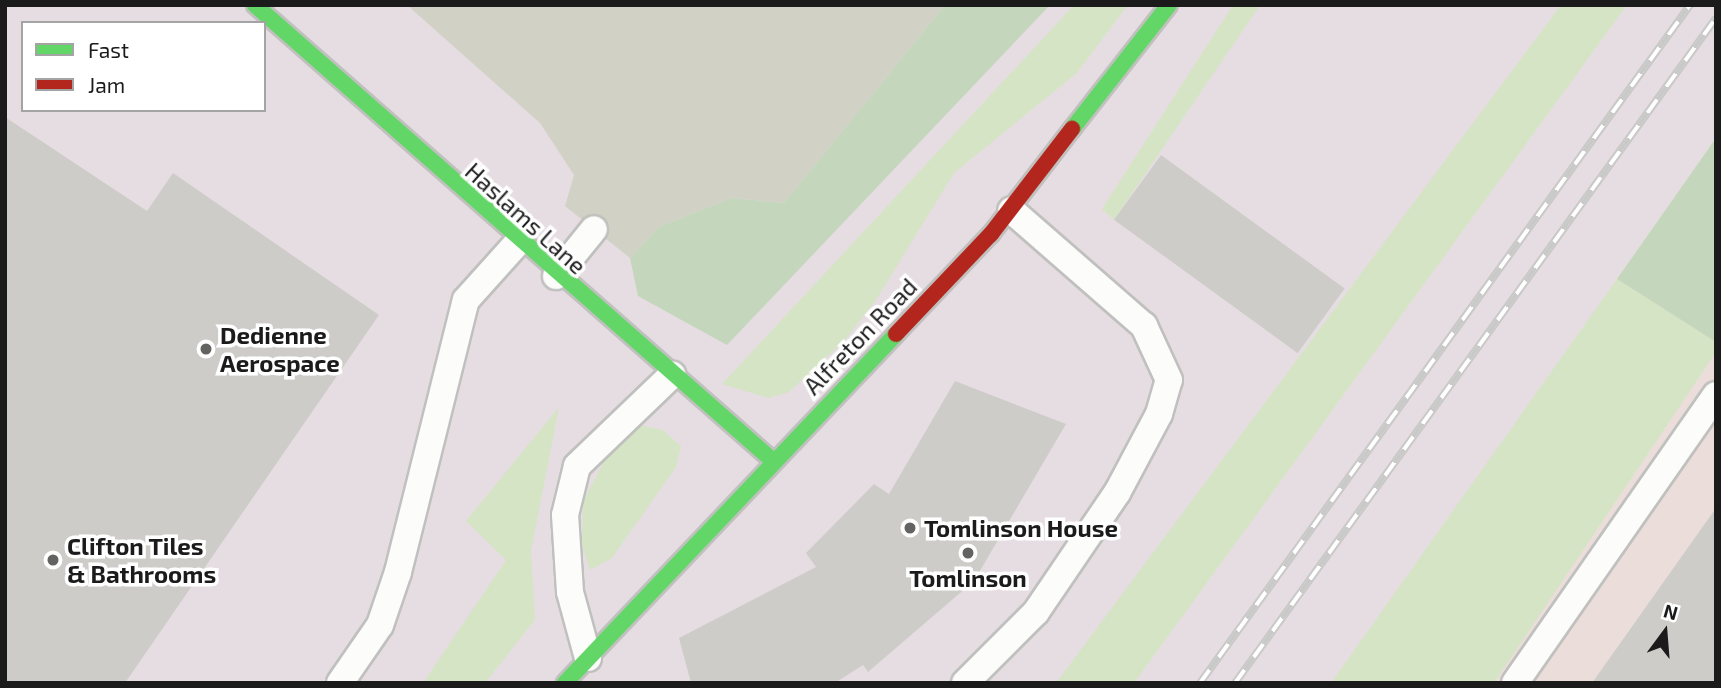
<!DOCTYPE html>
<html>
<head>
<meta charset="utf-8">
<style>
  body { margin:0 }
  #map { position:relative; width:1721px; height:688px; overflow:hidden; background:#e9e8e4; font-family:"Exo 2",sans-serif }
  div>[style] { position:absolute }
  .commercial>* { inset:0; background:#eaddda }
  .industrial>* { inset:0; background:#e6dde2 }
  .construction>* { inset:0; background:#d1d1c6 }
  .grass>* { inset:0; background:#d5e4c5 }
  .forest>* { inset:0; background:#c4d6bb }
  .building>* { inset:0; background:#ceccc9; transform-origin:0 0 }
  .roads { filter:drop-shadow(2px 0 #c0c0be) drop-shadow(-2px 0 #c0c0be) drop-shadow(0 2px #c0c0be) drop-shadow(0 -2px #c0c0be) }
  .lane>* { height:26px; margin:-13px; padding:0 13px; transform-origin:13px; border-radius:13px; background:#fcfcfb }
  .fast>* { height:16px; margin:-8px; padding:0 8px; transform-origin:8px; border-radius:8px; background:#63d668 }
  .jam>* { height:16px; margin:-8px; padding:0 8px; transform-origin:8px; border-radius:8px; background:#b3261e }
  .rail>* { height:8px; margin-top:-4px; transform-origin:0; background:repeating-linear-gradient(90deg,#fff 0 16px,#c9c9c8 0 32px); box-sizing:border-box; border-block:2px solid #c9c9c8 }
  .dots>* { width:19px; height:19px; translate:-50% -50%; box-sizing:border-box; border:4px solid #fff; border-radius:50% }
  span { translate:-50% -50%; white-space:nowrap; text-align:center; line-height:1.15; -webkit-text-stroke:7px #fff; paint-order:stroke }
  .street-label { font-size:24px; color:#1b1b1b }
  .poi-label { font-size:24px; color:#1b1b1b; font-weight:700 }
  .left { translate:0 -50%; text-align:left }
  .frame { position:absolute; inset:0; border:7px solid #1b1b1b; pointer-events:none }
  .legend { position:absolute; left:21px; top:21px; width:245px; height:91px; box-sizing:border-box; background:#fff; border:2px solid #a4a4a4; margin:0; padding:9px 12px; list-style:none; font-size:21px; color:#1b1b1b }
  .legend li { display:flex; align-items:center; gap:14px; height:35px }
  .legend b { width:35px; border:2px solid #a4a4a4 }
  .north { position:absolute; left:1630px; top:597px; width:70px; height:70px; -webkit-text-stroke:5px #fff; paint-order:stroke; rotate:16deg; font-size:19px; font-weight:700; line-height:28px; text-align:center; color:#1b1b1b }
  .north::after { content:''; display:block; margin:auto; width:24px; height:32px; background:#1b1b1b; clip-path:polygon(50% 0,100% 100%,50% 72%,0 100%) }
</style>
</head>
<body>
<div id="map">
  <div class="commercial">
    <i style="clip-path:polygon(1716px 138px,1716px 683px,1360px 683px,1617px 279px)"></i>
  </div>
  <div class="industrial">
    <i style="clip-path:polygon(evenodd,5px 5px,1716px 5px,1716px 138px,1617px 279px,1360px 683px,5px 683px,5px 5px,23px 23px,264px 23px,264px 110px,23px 110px,23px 23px)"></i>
  </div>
  <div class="construction">
    <i style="clip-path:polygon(407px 5px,945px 5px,784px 203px,731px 198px,659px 227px,630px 258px,565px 206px,574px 175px,540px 123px)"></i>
  </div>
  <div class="grass">
    <i style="clip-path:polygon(1074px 5px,1128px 5px,1077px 73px,954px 173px,876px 300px,844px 341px,789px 392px,768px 398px,722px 384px)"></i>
    <i style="clip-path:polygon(1233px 5px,1260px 5px,1114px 220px,1102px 209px)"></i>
    <i style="clip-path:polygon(1561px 5px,1627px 5px,1134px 683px,1056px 683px)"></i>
    <i style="clip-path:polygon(1617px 279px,1716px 342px,1716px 352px,1494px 683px,1331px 683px)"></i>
    <i style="clip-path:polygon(559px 407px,531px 551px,535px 620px,485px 683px,423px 683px,506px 560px,466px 521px)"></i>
    <i style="clip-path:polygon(643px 426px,663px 430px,681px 446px,676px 467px,612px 558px,590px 570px,582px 545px,583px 501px,617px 437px)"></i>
  </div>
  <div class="forest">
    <i style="clip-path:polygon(945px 5px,1050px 5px,727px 345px,638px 296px,630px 258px,659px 227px,731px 198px,784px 203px)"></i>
    <i style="clip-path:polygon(1716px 138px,1716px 342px,1617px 279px)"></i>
  </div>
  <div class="building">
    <i style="clip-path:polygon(5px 117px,147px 211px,173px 173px,379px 315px,125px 683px,5px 683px)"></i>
    <i style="left:1161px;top:155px;width:227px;height:80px;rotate:36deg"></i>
    <i style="clip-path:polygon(955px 381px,1066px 424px,974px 581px,868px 672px,863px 665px,835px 683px,691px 683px,679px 638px,816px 567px,806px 553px,874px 484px,889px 494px)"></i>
    <i style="clip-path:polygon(1716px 508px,1716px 683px,1592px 683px)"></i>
  </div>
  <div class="roads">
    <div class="lane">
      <i style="left:556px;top:276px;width:60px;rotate:-51deg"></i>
      <i style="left:588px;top:658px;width:68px;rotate:-105.3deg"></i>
      <i style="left:570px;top:592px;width:77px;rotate:-93.7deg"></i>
      <i style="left:565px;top:515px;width:50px;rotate:-76.2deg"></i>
      <i style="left:577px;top:466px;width:132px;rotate:-43.8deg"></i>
      <i style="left:340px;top:683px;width:70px;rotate:-55.4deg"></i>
      <i style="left:380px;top:625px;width:56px;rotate:-71.2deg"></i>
      <i style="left:398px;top:572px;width:280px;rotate:-76deg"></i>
      <i style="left:466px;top:300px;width:79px;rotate:-48.1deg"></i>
      <i style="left:965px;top:683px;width:100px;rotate:-45deg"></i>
      <i style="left:1036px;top:612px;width:144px;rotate:-55.8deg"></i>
      <i style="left:1117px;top:493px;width:89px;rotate:-62deg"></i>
      <i style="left:1159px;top:414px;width:35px;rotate:-74deg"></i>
      <i style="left:1169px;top:380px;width:60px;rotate:-114.8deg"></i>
      <i style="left:1144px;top:326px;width:176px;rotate:-138.9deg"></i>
      <i style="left:1515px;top:683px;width:351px;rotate:-55.1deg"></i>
    </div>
    <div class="fast">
      <i style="left:255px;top:5px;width:689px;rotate:41.35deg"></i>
      <i style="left:1072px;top:129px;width:157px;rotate:-52deg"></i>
      <i style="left:565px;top:683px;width:481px;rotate:-46.5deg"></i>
    </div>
    <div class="jam">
      <i style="left:896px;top:334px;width:138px;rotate:-46.5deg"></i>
      <i style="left:991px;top:234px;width:133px;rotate:-52.4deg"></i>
    </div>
  </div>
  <div class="rail">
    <i style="left:1200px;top:683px;width:837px;rotate:-54.14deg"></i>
    <i style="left:1235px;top:683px;width:821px;rotate:-54.12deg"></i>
  </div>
  <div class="dots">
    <i style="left:206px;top:349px;background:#636361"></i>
    <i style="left:910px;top:528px;background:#636361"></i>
    <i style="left:968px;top:553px;background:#636361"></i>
    <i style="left:53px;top:560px;background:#636361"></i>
  </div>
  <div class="street-label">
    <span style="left:526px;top:218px;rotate:42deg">Haslams Lane</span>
    <span style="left:860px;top:336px;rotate:-46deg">Alfreton Road</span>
  </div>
  <div class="poi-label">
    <span class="left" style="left:220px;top:349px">Dedienne<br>Aerospace</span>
    <span class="left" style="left:924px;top:528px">Tomlinson House</span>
    <span class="left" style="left:67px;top:560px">Clifton Tiles<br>&amp; Bathrooms</span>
    <span style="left:968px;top:578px">Tomlinson</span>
  </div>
  <div class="frame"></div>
  <ul class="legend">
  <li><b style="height:9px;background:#63d668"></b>Fast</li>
  <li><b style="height:9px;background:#b3261e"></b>Jam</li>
  </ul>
  <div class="north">N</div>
</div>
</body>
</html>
